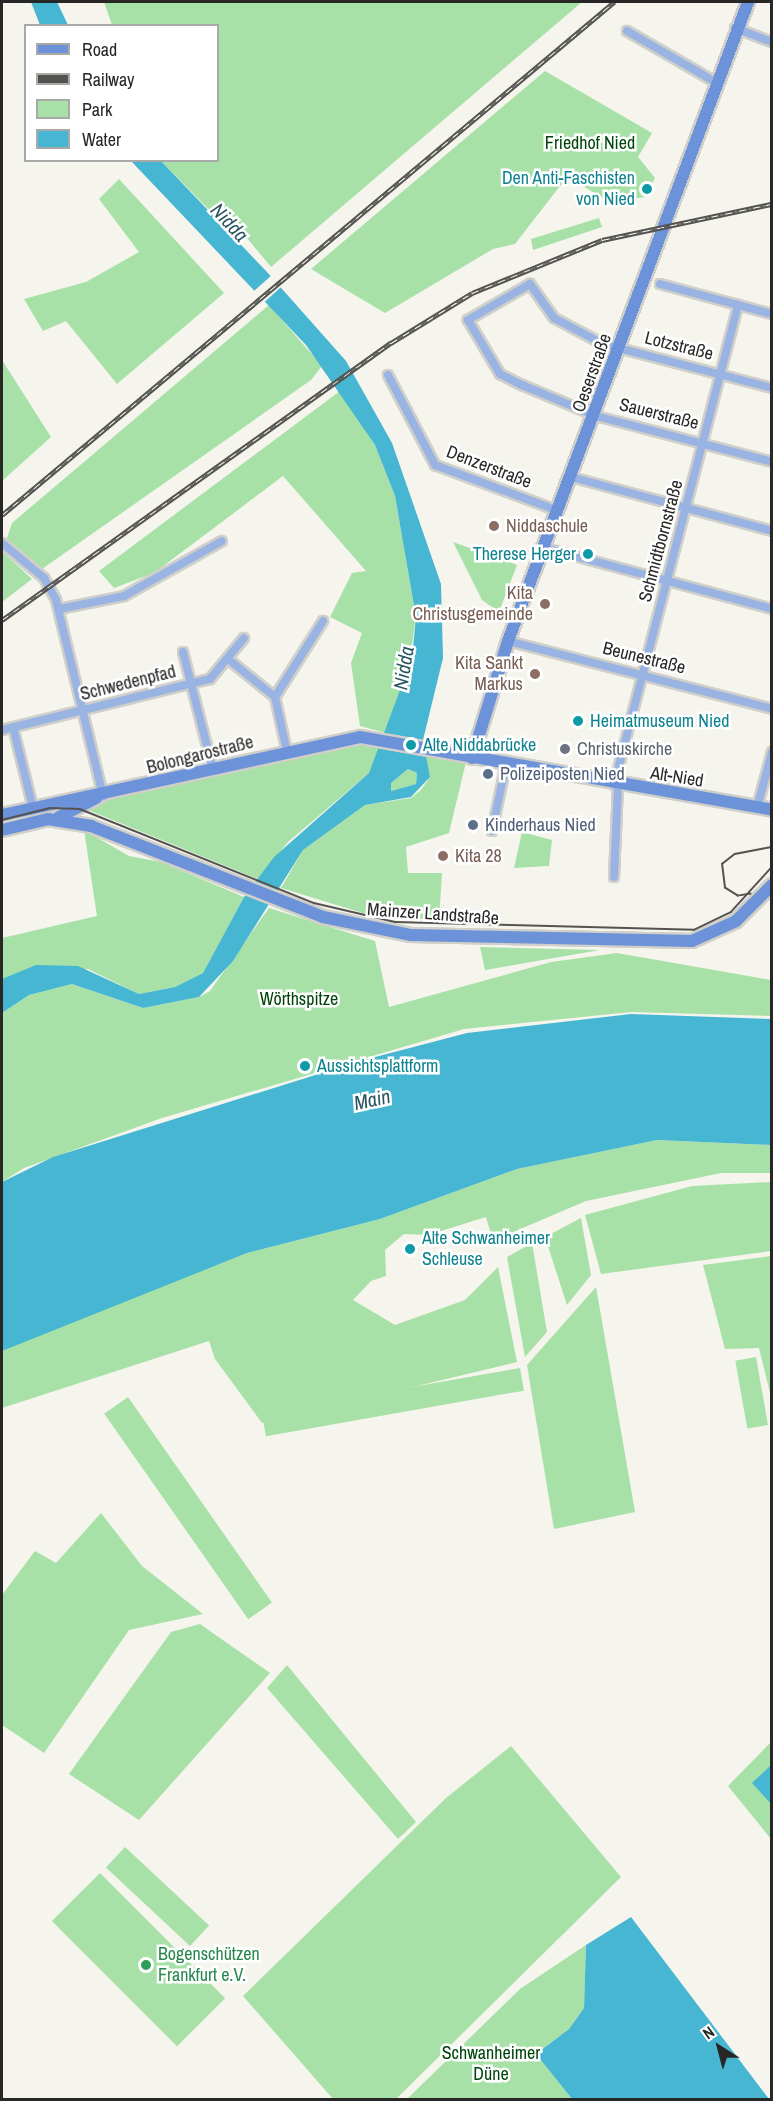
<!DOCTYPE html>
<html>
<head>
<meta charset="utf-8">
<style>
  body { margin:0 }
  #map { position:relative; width:773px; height:2101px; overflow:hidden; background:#f5f4ed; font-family:"Archivo Narrow",sans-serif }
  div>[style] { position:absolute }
  .green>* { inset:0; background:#a8e1a7; transform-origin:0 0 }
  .water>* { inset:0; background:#47b6d2 }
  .pier>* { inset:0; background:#f5f4ed; transform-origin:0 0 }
  .roads { filter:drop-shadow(2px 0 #d0cfc9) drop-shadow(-2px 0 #d0cfc9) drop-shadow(0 2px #d0cfc9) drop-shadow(0 -2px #d0cfc9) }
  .street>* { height:8px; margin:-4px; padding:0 4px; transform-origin:4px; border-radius:4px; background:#99b4e3 }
  .secondary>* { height:12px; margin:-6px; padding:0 6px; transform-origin:6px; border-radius:6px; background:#6c93d9 }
  .tram>* { height:1.5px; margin:-0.75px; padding:0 0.75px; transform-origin:0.75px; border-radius:0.75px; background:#545350 }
  .rail>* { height:4.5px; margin-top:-2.25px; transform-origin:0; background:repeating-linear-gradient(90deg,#fff 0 7px,#545350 0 14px); box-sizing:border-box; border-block:2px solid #545350 }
  .dots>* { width:16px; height:16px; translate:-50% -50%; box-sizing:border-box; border:3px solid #fff; border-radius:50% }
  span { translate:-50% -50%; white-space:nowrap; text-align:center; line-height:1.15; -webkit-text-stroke:5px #fff; paint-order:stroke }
  .park-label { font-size:18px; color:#00460b }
  .culture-label { font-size:18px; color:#0d838f }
  .right { translate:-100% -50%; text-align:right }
  .left { translate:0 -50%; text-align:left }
  .street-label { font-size:18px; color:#282725 }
  .education-label { font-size:18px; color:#785e54 }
  .worship-label { font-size:18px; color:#5b616d }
  .service-label { font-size:18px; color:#4e5e75 }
  .leisure-label { font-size:18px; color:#27864d }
  .water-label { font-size:20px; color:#265461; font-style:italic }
  .frame { position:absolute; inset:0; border:3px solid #282725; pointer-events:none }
  .legend { position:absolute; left:24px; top:24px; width:195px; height:138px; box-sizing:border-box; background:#fff; border:2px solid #a9a9a8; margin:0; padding:8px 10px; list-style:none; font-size:18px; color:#282725 }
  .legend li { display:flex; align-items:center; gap:12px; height:30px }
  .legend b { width:30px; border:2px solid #a9a9a8 }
  .north { position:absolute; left:689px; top:2017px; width:60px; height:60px; -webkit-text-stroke:4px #fff; paint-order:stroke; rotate:324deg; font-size:16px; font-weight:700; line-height:24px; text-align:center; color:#282725 }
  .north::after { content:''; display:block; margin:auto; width:21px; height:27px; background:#282725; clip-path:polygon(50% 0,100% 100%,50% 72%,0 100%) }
</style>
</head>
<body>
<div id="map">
  <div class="green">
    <i style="clip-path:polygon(104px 2px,582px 2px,271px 267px,242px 232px,229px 230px,161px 161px,218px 160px,218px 26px,112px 25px)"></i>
    <i style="clip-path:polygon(545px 71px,652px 133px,638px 157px,655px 178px,645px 197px,610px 202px,567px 177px,515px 244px,493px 249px,385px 313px,311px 269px)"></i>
    <i style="clip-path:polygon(119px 179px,224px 293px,117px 384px,66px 321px,43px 331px,24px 299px,86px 282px,139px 252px,99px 199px)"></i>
    <i style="clip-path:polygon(599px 218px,602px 227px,533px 250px,531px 239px)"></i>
    <i style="clip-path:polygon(269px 305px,322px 366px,311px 380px,42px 569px,5px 544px,12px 523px)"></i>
    <i style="clip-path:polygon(2px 360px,51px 437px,2px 481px)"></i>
    <i style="clip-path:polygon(340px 391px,375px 445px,395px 496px,416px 617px,407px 679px,386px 733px,360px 726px,351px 663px,362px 633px,330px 617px,352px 573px,366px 571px,283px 476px,154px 573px,114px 588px,99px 571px)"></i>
    <i style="clip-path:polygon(453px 542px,517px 565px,499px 612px,482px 600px)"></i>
    <i style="clip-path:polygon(2px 551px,32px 579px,2px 602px)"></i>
    <i style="clip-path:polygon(355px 742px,382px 746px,369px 773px,288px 842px,258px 879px,88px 810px,103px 800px)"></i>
    <i style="clip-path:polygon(424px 754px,466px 762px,449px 833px,406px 847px,408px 873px,442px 873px,439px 919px,376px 917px,281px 888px,303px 850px,365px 805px,411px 798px,421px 790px,430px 777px)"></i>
    <i style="clip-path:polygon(408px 769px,417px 773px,416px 784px,391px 791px,391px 783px)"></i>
    <i style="clip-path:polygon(84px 830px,129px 856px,161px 862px,244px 897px,203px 973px,175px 987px,139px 994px,88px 969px,2px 979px,2px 938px,97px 916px)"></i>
    <i style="clip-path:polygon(522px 832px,552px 840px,549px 866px,514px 868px)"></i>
    <i style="clip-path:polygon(269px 908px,375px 941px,389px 1007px,551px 962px,617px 953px,771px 980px,771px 1016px,631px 1012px,464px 1029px,162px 1118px,24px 1168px,2px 1182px,2px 1013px,29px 995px,72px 984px,143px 1008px,199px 997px,210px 991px)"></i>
    <i style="clip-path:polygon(480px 947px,600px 950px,485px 970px)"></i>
    <i style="clip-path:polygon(657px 1140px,771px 1145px,771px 1173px,721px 1173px,586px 1201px,499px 1238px,492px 1238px,486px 1217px,428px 1235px,404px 1234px,385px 1250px,386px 1276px,371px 1281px,353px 1300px,395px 1325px,465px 1300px,498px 1267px,517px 1362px,262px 1423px,215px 1359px,209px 1341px,2px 1408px,2px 1351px,38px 1334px,247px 1253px,380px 1219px,517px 1169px)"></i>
    <i style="clip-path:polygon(771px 1182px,771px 1251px,601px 1274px,585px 1215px,692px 1186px)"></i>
    <i style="clip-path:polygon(581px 1218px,591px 1275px,567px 1305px,545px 1237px)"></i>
    <i style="clip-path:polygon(532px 1243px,547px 1332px,525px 1357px,507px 1257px)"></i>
    <i style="clip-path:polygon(771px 1256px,772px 1256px,771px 1397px,759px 1348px,725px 1349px,703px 1265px)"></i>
    <i style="clip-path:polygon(596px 1287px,635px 1512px,554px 1529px,527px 1365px)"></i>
    <i style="left:756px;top:1357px;width:69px;height:21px;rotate:80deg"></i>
    <i style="left:520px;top:1368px;width:23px;height:262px;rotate:80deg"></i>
    <i style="left:128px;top:1397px;width:251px;height:29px;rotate:55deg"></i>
    <i style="clip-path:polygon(101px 1513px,142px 1566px,203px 1614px,129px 1630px,44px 1753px,2px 1725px,2px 1595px,35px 1551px,56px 1563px)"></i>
    <i style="clip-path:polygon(200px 1624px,270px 1673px,139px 1820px,69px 1774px,171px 1632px)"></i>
    <i style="clip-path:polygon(287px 1665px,416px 1822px,398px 1839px,267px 1688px)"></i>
    <i style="clip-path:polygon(771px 1742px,771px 1765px,753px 1783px,771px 1804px,771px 1839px,728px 1786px)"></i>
    <i style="clip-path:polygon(511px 1746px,621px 1877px,396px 2099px,333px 2099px,243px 1996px,446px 1798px)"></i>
    <i style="left:125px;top:1847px;width:115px;height:28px;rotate:43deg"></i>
    <i style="left:100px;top:1873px;width:177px;height:68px;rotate:45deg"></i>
    <i style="clip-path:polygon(586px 1945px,584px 2008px,569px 2029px,536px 2054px,572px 2099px,406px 2100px,520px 1989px)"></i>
  </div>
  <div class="water">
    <i style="clip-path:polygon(31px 2px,57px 2px,68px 25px,40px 25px)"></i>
    <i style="clip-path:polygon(evenodd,131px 161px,161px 161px,267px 272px,346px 361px,392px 443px,441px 584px,443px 658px,423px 740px,430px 777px,411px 797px,365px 805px,303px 850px,233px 961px,199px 997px,143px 1008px,72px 984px,29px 995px,2px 1013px,2px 979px,36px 965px,78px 966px,139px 994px,175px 987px,203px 973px,244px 897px,274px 857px,369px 773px,412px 658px,416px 617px,395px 496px,375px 445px,306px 345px,131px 161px,408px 769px,417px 773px,416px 784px,391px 791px,391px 783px,408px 769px)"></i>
    <i style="clip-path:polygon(631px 1014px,771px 1019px,771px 1145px,657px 1140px,517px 1169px,380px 1219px,247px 1253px,2px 1351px,2px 1182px,53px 1157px,360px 1061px,467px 1033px)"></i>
    <i style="clip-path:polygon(771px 1765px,771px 1804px,752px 1783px)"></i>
    <i style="clip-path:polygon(631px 1917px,769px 2099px,572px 2099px,536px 2054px,569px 2029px,584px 2008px,586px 1945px)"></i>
  </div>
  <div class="pier">
    <i style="left:273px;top:274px;width:15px;height:28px;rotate:48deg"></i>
  </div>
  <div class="roads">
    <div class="street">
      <i style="left:735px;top:28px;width:40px;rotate:21deg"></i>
      <i style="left:627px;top:31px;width:104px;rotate:30deg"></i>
      <i style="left:660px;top:284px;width:116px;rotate:15deg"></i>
      <i style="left:388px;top:375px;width:102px;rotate:62.4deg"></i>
      <i style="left:435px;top:465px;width:132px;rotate:20.4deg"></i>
      <i style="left:772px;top:388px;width:175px;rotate:-165.4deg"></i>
      <i style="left:603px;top:344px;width:55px;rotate:-152deg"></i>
      <i style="left:554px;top:318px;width:42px;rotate:-125.2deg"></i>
      <i style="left:530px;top:284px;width:72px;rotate:149.9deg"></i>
      <i style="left:468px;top:320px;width:63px;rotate:59.3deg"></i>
      <i style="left:500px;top:374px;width:25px;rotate:27deg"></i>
      <i style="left:522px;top:385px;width:80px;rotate:22.7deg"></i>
      <i style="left:596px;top:416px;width:182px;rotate:14.6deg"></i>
      <i style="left:571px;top:477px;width:208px;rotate:15deg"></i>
      <i style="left:2px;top:543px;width:55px;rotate:39.8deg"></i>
      <i style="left:44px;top:578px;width:25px;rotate:61deg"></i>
      <i style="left:56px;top:600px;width:202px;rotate:76.5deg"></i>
      <i style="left:545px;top:548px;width:235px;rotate:15deg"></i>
      <i style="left:59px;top:609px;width:66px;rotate:-11.3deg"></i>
      <i style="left:124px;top:596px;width:112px;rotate:-29.3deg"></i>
      <i style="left:508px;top:641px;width:273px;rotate:14.4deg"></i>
      <i style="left:183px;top:652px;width:122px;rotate:75.7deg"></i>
      <i style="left:228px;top:659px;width:60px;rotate:39deg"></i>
      <i style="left:275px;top:697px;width:56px;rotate:77.7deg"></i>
      <i style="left:275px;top:697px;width:90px;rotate:-57.7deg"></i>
      <i style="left:13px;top:727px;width:83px;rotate:76.1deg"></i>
      <i style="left:2px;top:730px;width:214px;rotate:-13.8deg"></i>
      <i style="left:210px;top:679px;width:53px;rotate:-50.3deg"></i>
      <i style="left:614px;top:785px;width:496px;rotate:-75.5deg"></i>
      <i style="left:757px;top:808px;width:58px;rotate:-75deg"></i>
      <i style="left:492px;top:831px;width:68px;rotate:-78.2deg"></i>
      <i style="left:614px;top:877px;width:91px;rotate:-87.5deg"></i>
    </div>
    <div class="secondary">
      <i style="left:472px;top:758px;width:122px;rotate:-72.9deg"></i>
      <i style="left:508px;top:641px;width:683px;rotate:-69.41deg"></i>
      <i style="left:2px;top:815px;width:366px;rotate:-12.3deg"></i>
      <i style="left:360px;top:737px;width:418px;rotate:10deg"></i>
      <i style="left:59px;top:817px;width:42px;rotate:-27.2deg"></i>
      <i style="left:2px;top:830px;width:47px;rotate:-13.4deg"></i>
      <i style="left:48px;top:819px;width:44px;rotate:9.2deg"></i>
      <i style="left:91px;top:826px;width:249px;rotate:21.4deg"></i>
      <i style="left:323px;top:917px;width:90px;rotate:11.6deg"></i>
      <i style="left:411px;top:935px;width:281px;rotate:1.2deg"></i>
      <i style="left:692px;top:941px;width:48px;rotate:-24.4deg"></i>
      <i style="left:736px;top:921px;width:51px;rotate:-45deg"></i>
    </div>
  </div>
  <div class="tram">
    <i style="left:2px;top:820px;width:49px;rotate:-14deg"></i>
    <i style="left:50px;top:808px;width:30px;rotate:2deg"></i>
    <i style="left:80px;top:809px;width:252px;rotate:21.9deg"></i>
    <i style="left:314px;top:903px;width:83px;rotate:13.2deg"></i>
    <i style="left:395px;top:922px;width:299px;rotate:1.5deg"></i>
    <i style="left:694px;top:930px;width:41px;rotate:-25.9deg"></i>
    <i style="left:731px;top:912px;width:61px;rotate:-47.7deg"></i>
    <i style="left:751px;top:894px;width:13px;rotate:171deg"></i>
    <i style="left:738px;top:896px;width:15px;rotate:-148deg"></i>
    <i style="left:725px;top:888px;width:24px;rotate:-97deg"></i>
    <i style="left:722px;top:864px;width:16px;rotate:-38deg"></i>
    <i style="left:735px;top:854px;width:38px;rotate:-11deg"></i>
  </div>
  <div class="rail">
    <i style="left:2px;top:515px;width:799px;rotate:-39.97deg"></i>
    <i style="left:2px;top:620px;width:478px;rotate:-35.5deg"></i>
    <i style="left:391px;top:343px;width:95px;rotate:-31.7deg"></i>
    <i style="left:472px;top:293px;width:140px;rotate:-22.2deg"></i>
    <i style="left:602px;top:240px;width:174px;rotate:-12deg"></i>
  </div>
  <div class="dots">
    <i style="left:647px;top:189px;background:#0f9aa8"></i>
    <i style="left:494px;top:526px;background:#8d6e63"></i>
    <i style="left:588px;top:554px;background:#0f9aa8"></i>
    <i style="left:545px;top:604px;background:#8d6e63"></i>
    <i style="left:535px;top:674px;background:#8d6e63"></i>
    <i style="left:578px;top:721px;background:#0f9aa8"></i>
    <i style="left:411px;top:745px;background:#0f9aa8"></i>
    <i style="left:565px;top:749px;background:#6b7280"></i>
    <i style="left:488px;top:774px;background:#5c6f8a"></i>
    <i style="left:473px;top:825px;background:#5c6f8a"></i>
    <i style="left:443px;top:856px;background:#8d6e63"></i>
    <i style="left:305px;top:1066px;background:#0f9aa8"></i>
    <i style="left:410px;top:1249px;background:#0f9aa8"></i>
    <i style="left:146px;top:1965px;background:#2e9e5b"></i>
  </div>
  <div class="park-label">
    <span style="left:590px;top:143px">Friedhof Nied</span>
    <span style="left:299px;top:999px">Wörthspitze</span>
    <span style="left:491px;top:2064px">Schwanheimer<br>Düne</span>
  </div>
  <div class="culture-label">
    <span class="right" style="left:635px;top:189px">Den Anti-Faschisten<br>von Nied</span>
    <span class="right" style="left:576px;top:554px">Therese Herger</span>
    <span class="left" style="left:590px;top:721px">Heimatmuseum Nied</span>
    <span class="left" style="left:423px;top:745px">Alte Niddabrücke</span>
    <span class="left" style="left:317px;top:1066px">Aussichtsplattform</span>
    <span class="left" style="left:422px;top:1249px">Alte Schwanheimer<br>Schleuse</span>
  </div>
  <div class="street-label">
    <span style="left:679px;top:346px;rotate:14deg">Lotzstraße</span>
    <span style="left:592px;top:373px;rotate:-70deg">Oeserstraße</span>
    <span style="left:659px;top:414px;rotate:14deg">Sauerstraße</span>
    <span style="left:489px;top:467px;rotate:21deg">Denzerstraße</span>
    <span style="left:661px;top:541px;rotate:-75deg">Schmidtbornstraße</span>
    <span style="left:644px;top:658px;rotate:14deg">Beunestraße</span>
    <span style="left:128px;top:683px;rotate:-14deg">Schwedenpfad</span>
    <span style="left:200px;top:755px;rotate:-14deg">Bolongarostraße</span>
    <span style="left:677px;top:777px;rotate:9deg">Alt-Nied</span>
    <span style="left:433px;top:914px;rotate:4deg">Mainzer Landstraße</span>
  </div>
  <div class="education-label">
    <span class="left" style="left:506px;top:526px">Niddaschule</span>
    <span class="right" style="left:533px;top:604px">Kita<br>Christusgemeinde</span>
    <span class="right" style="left:523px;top:674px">Kita Sankt<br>Markus</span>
    <span class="left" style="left:455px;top:856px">Kita 28</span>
  </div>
  <div class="worship-label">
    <span class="left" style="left:577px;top:749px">Christuskirche</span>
  </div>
  <div class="service-label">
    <span class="left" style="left:500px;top:774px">Polizeiposten Nied</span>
    <span class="left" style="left:485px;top:825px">Kinderhaus Nied</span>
  </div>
  <div class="leisure-label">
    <span class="left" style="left:158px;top:1965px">Bogenschützen<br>Frankfurt e.V.</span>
  </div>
  <div class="water-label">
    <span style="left:230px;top:222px;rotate:47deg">Nidda</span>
    <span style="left:403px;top:668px;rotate:-81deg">Nidda</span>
    <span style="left:372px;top:1099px;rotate:-12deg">Main</span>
  </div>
  <div class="frame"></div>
  <ul class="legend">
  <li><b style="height:8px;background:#6c93d9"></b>Road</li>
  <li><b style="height:8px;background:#545350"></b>Railway</li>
  <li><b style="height:16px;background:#a8e1a7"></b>Park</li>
  <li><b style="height:16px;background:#47b6d2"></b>Water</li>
  </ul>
  <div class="north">N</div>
</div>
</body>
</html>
